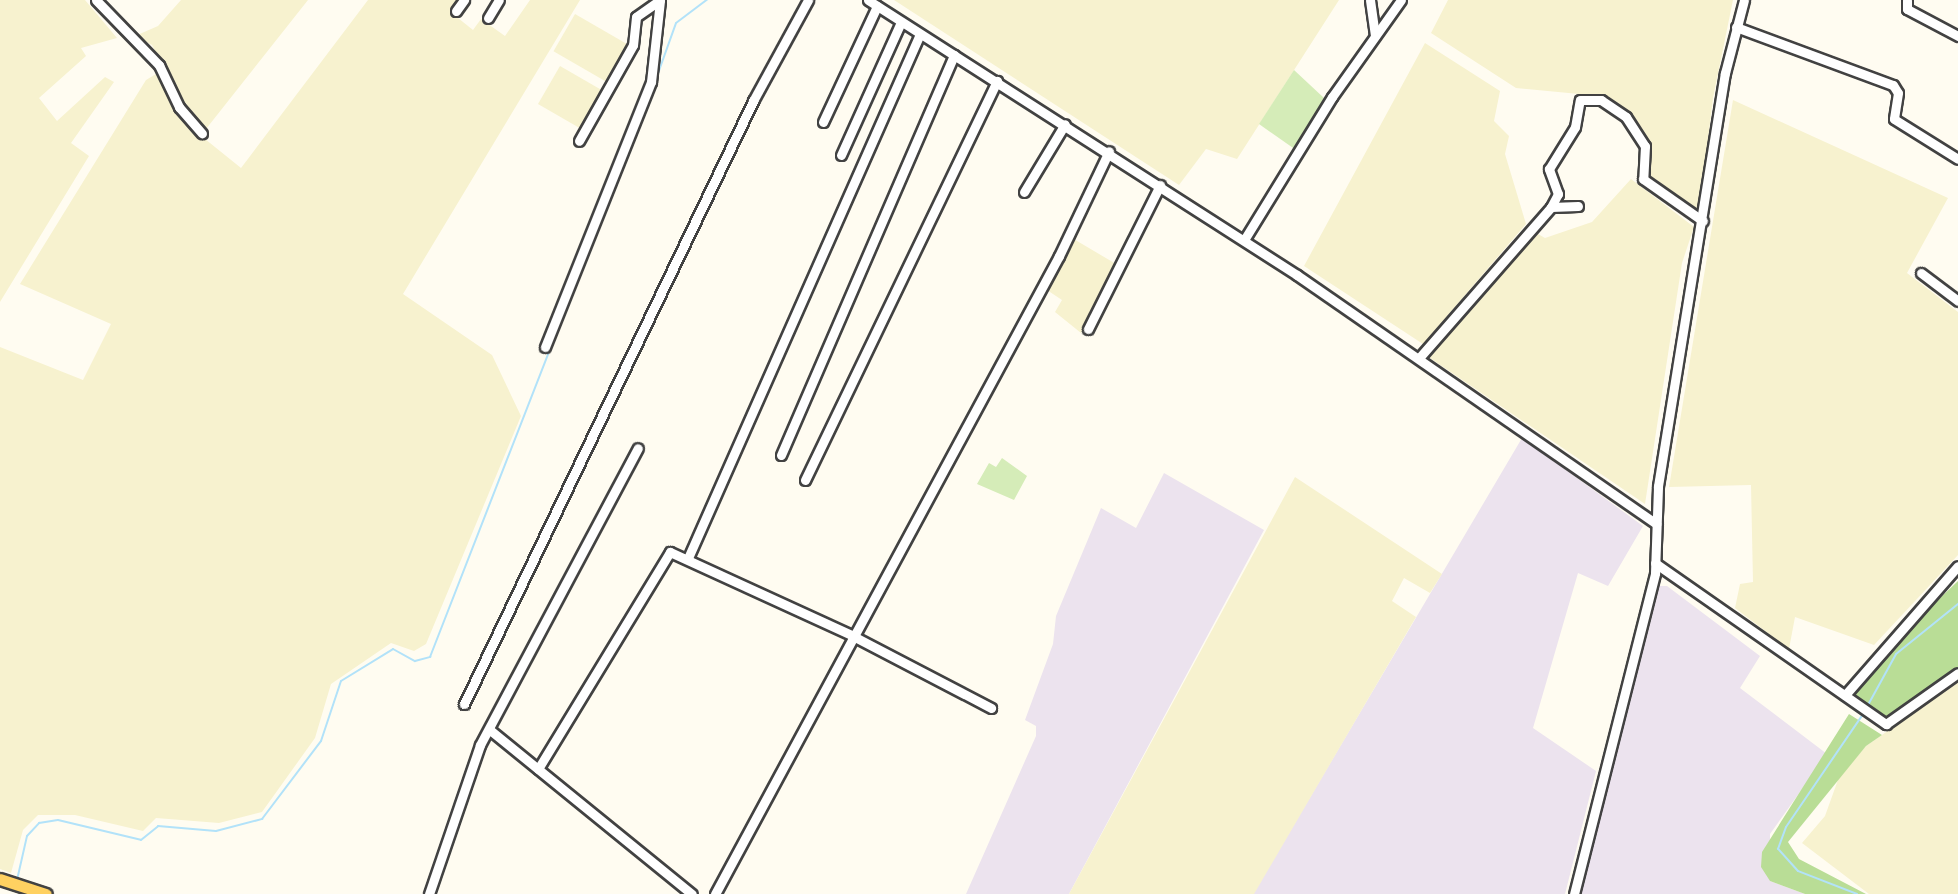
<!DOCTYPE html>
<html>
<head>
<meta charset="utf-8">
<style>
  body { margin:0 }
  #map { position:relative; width:1958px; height:894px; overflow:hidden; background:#fffcf1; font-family:Georgia,serif }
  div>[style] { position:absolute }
  .industrial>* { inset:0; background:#ece3ee }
  .farmland>* { inset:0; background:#f7f2cf; transform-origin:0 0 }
  .green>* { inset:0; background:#d5ecb8 }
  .forest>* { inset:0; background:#b9dd96 }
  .stream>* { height:2px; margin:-1px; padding:0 1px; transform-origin:1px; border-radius:1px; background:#b2e2f9 }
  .roads { filter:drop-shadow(2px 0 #424242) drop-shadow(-2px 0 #424242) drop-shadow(0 2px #424242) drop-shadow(0 -2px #424242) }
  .minor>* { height:9px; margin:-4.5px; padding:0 4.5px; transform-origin:4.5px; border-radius:4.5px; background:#fff }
  .major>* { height:11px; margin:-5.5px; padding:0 5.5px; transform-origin:5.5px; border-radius:5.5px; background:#ffd161 }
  span { translate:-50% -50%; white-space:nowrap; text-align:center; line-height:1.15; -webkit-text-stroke:8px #fff; paint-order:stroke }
</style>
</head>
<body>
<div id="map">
  <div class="industrial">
    <i style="clip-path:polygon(1522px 438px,1643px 526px,1608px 586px,1578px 573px,1533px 728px,1596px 771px,1565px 894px,1253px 894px)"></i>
    <i style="clip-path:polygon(1164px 473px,1264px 530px,1069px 894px,966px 894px,1036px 736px,1036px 726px,1025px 720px,1053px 644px,1056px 616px,1101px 508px,1136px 528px)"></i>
    <i style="clip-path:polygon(1658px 586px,1667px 586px,1760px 656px,1740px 688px,1827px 754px,1770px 834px,1770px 881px,1805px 894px,1580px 894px)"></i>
  </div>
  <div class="farmland">
    <i style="clip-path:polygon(0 0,85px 0,117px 38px,81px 48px,86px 56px,39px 98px,57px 121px,105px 77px,114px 82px,71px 143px,89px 156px,0 302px)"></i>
    <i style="clip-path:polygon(181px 0,308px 0,206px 129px,183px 105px,152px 45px,135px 36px,158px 26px)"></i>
    <i style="clip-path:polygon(368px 0,462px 0,453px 14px,473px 30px,481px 19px,505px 36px,530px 0,580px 0,403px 294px,492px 355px,521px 416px,426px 644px,414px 651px,391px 643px,331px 684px,315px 738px,262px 812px,219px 823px,156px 818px,143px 831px,75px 815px,38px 815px,23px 830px,11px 873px,0 869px,0 347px,83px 380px,111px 324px,20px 284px,146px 80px,156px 74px,179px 118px,241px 168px)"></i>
    <i style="clip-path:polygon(894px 0,1339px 0,1237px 159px,1206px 149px,1179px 185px)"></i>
    <i style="clip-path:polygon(1448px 0,1733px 0,1713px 98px,1699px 214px,1650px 179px,1650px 148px,1641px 127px,1618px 103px,1600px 96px,1516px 88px,1431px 33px)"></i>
    <i style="left:575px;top:14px;width:61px;height:43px;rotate:30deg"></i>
    <i style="clip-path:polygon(1425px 43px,1500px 91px,1494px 121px,1509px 136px,1505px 154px,1526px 224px,1423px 344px,1304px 266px)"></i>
    <i style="left:560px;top:66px;width:50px;height:44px;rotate:30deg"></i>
    <i style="clip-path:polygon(1733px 100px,1948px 198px,1907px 273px,1958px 312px,1958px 555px,1874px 645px,1795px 617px,1789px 649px,1735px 608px,1740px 584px,1753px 582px,1751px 485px,1669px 487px)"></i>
    <i style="clip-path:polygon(1631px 179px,1694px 227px,1682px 263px,1645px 504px,1427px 356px,1538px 234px,1545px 238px,1592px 222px)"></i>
    <i style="clip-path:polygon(1072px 238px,1116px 264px,1081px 333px,1055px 312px,1062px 300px,1044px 288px)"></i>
    <i style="clip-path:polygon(1295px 477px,1442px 574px,1430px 593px,1404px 578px,1392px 601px,1416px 617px,1254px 894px,1069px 894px)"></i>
    <i style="clip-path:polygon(1958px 682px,1958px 894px,1869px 894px,1802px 843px,1825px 816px,1839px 777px,1866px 746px)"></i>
  </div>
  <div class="green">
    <i style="clip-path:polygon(1294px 70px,1324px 98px,1296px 150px,1259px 124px)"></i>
    <i style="clip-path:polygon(1002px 458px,1027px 476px,1014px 500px,977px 484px,989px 463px,996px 467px)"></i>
  </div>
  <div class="forest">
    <i style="clip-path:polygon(1958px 581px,1958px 667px,1887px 717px,1875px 714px,1853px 697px,1902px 634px)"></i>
    <i style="clip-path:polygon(1849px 714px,1882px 735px,1866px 746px,1788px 842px,1799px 859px,1866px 894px,1805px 894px,1770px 881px,1761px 867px,1762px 852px)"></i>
  </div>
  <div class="stream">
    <i style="left:656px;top:79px;width:59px;rotate:-70.3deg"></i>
    <i style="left:676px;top:23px;width:39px;rotate:-37deg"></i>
    <i style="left:1868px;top:705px;width:58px;rotate:-61.2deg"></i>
    <i style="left:1896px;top:654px;width:80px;rotate:-38.9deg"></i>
    <i style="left:17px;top:880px;width:45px;rotate:-77.2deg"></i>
    <i style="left:27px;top:836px;width:18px;rotate:-47deg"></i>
    <i style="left:39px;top:823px;width:19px;rotate:-9deg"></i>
    <i style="left:58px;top:820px;width:85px;rotate:13.5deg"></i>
    <i style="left:141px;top:840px;width:22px;rotate:-39deg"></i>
    <i style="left:158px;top:826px;width:58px;rotate:4.9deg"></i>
    <i style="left:216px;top:831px;width:48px;rotate:-14.6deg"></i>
    <i style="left:262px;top:819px;width:98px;rotate:-52.9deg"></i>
    <i style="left:321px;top:741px;width:63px;rotate:-71.6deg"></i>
    <i style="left:341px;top:681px;width:61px;rotate:-31.6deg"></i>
    <i style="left:393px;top:649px;width:25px;rotate:29deg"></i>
    <i style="left:415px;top:661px;width:16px;rotate:-15deg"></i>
    <i style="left:430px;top:657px;width:454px;rotate:-68.7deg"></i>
    <i style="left:1857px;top:894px;width:63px;rotate:-158.7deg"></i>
    <i style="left:1798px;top:871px;width:30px;rotate:-132deg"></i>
    <i style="left:1778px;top:849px;width:23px;rotate:-70deg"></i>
    <i style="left:1786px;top:827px;width:137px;rotate:-55.7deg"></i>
  </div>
  <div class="roads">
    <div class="minor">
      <i style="left:96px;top:0;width:91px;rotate:45.9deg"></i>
      <i style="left:159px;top:65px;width:47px;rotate:64.5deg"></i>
      <i style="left:179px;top:107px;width:35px;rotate:49deg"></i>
      <i style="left:868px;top:0;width:510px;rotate:32.66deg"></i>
      <i style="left:1297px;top:275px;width:437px;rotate:34.7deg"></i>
      <i style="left:1370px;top:0;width:36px;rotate:82deg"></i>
      <i style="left:1907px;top:0;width:9px;rotate:90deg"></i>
      <i style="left:1907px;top:9px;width:58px;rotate:27.9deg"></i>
      <i style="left:456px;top:11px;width:14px;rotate:-54deg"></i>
      <i style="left:488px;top:18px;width:21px;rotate:-59deg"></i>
      <i style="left:1736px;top:27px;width:167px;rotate:20.3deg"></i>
      <i style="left:1893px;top:85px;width:9px;rotate:58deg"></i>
      <i style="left:1898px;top:93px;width:26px;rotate:99deg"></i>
      <i style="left:1894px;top:119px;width:75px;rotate:32deg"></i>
      <i style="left:823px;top:122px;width:128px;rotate:-65deg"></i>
      <i style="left:841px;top:155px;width:146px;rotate:-65.7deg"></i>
      <i style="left:1024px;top:192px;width:79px;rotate:-58.9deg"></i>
      <i style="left:1551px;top:207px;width:27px;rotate:-2deg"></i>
      <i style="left:1244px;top:240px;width:168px;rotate:-58.4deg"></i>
      <i style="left:1332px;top:97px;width:119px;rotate:-54.6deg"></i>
      <i style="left:1921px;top:273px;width:46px;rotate:37.1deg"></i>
      <i style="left:1088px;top:329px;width:161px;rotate:-63.4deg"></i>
      <i style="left:545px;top:347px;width:285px;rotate:-68.2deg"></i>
      <i style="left:651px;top:82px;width:82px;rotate:-83.7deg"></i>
      <i style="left:660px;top:0;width:29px;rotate:145deg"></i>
      <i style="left:636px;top:17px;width:28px;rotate:96deg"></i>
      <i style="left:633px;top:45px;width:110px;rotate:119.4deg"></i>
      <i style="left:1419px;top:358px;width:201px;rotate:-48.8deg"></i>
      <i style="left:1551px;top:207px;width:15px;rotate:-62deg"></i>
      <i style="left:1558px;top:194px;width:27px;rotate:-110deg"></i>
      <i style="left:1549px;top:169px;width:49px;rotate:-58.2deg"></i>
      <i style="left:1575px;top:127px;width:27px;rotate:-80deg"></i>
      <i style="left:1580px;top:100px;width:21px"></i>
      <i style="left:1601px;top:100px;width:30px;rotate:34deg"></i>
      <i style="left:1626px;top:117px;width:35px;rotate:57deg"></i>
      <i style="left:1645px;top:146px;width:33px;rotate:93deg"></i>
      <i style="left:1643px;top:179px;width:73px;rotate:35deg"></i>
      <i style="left:781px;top:455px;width:436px;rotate:-66.6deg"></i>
      <i style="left:805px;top:480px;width:443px;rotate:-64.3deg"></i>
      <i style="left:688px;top:558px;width:573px;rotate:-66.12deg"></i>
      <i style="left:1655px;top:563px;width:282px;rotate:34.9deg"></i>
      <i style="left:1886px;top:724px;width:88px;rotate:-35.3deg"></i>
      <i style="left:1845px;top:695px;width:171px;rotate:-48.8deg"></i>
      <i style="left:464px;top:704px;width:669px;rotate:-64.39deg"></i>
      <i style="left:753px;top:101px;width:115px;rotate:-61.4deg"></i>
      <i style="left:490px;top:730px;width:260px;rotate:39.1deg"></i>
      <i style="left:538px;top:769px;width:254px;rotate:-58.7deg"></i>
      <i style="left:670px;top:552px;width:199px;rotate:24.6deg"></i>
      <i style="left:851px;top:635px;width:158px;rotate:27.5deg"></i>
      <i style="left:429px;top:894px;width:157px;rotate:-71.1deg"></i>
      <i style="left:480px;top:745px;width:336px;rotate:-62deg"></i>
      <i style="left:715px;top:894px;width:725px;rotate:-61.67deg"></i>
      <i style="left:1059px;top:256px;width:116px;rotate:-64.5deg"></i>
      <i style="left:1574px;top:894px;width:331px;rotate:-75.8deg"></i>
      <i style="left:1655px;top:573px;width:87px;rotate:-88deg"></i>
      <i style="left:1658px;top:486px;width:418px;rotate:-80.8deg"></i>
      <i style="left:1725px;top:73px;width:75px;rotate:-75.4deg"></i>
    </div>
    <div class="major">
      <i style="left:0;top:879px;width:48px;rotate:18.1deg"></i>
    </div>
  </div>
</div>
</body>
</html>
